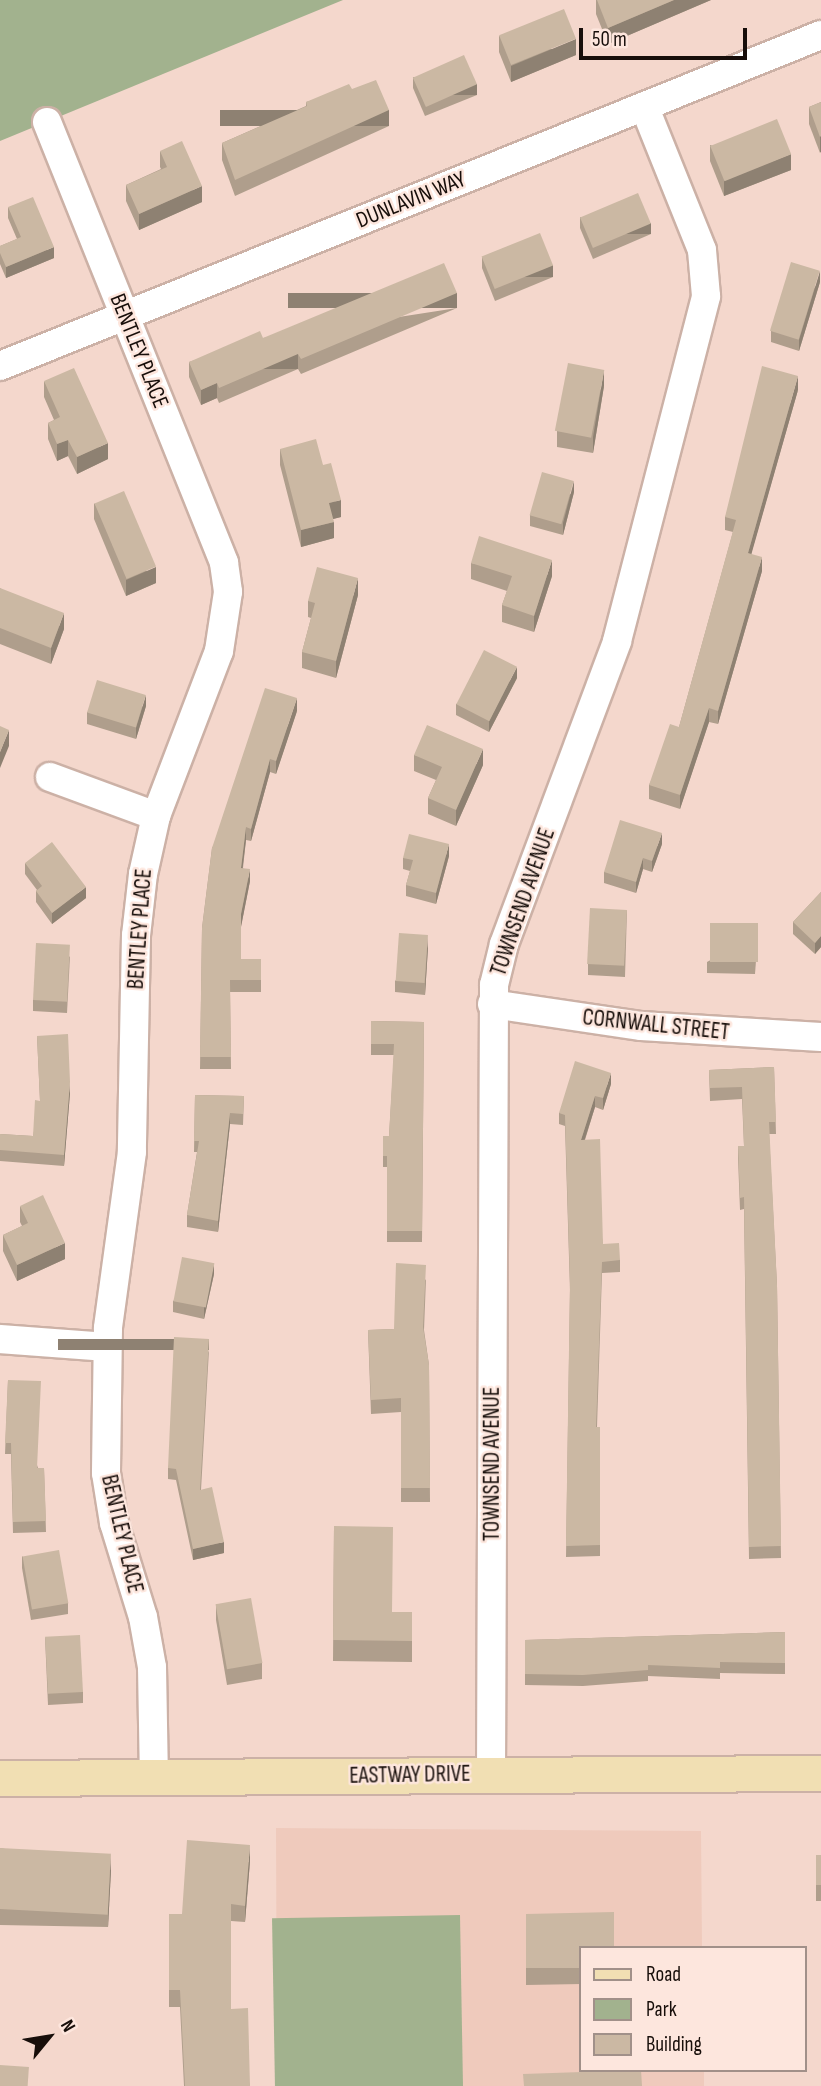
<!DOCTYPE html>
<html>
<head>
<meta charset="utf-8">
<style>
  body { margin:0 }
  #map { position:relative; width:821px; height:2086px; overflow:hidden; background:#f4d7cc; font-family:"Sofia Sans Condensed",sans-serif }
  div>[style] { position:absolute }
  .built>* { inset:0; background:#efcabc }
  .green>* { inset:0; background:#a2b28e; transform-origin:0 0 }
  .roads { filter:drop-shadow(2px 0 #ccb1a6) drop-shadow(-2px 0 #ccb1a6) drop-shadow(0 2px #ccb1a6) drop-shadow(0 -2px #ccb1a6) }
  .minor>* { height:28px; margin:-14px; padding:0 14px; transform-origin:14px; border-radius:14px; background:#fff }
  .major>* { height:35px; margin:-17.5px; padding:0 17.5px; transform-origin:17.5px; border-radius:17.5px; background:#f1dfb3 }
  .wall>* { inset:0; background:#af9e8c; transform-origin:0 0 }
  .shaded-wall>* { inset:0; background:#8e8172; transform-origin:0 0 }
  .building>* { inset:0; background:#cbb8a3; transform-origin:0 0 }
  span { translate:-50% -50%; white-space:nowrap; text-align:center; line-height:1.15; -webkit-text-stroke:5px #fde6dd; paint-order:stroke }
  .street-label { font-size:23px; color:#170e0a }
  .legend { position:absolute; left:579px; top:1946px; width:228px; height:126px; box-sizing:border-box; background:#fde6dd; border:2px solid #a19089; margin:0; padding:9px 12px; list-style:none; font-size:21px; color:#170e0a }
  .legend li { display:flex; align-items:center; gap:14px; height:35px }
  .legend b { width:35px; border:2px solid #a19089 }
  .north { position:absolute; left:14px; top:2002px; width:70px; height:70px; -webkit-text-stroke:5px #fde6dd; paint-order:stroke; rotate:60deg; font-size:19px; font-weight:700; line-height:28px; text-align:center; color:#170e0a }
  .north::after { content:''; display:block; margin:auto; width:24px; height:32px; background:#170e0a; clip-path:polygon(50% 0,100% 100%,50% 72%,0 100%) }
  .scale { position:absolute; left:579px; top:28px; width:168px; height:32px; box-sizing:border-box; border:4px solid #170e0a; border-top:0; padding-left:9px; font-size:21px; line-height:24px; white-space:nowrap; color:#170e0a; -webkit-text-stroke:5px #fde6dd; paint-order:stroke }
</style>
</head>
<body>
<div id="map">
  <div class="built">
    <i style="clip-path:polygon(276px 1828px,701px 1831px,702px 1948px,581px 1948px,581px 2070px,704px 2070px,704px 2086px,277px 2086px)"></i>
  </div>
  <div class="green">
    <i style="clip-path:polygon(0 0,343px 0,0 141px)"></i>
    <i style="left:460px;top:1915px;width:171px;height:188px;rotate:89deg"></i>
  </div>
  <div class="roads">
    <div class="minor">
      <i style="left:47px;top:122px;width:475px;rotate:68.1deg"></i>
      <i style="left:224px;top:563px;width:29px;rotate:82deg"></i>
      <i style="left:228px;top:592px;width:60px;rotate:98.7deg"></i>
      <i style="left:219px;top:651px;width:177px;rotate:110.9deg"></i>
      <i style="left:156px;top:816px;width:59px;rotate:102.6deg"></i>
      <i style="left:143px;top:874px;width:61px;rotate:96.5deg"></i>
      <i style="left:136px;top:935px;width:217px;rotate:91.1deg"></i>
      <i style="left:132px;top:1152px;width:178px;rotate:97.8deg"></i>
      <i style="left:108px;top:1328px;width:145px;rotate:90.8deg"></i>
      <i style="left:106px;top:1473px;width:51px;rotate:80.9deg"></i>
      <i style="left:114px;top:1523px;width:98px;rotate:72.9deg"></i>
      <i style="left:143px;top:1617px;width:51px;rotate:79.8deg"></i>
      <i style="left:152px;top:1667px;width:111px;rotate:89deg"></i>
      <i style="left:0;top:366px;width:885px;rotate:-21.96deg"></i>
      <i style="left:50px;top:777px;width:113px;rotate:20.2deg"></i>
      <i style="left:492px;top:1004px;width:151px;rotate:8.4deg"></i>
      <i style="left:641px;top:1026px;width:180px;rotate:3.5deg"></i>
      <i style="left:0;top:1339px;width:107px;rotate:4.3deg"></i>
      <i style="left:491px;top:1774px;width:789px;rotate:-89.78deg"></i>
      <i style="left:494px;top:985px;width:42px;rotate:-76.3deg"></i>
      <i style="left:504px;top:944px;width:323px;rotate:-69.5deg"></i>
      <i style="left:617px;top:641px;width:356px;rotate:-75.5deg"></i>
      <i style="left:706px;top:296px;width:46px;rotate:-95deg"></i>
      <i style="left:702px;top:250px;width:155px;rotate:-111.9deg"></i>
    </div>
    <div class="major">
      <i style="left:0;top:1778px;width:821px;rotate:-0.35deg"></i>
    </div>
  </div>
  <div class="wall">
    <i style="clip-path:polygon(596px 0,711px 0,608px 44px,596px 14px)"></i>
    <i style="clip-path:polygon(499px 36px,576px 55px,511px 82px,499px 52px)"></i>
    <i style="clip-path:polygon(413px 77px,477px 95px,425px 116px,413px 88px)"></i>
    <i style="clip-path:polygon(352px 89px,389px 126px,235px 196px,222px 160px,222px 143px,306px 106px,306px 102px)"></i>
    <i style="clip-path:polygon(821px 102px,821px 152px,820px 153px,809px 124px,809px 107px)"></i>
    <i style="clip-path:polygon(710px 145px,791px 170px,724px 196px,710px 161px)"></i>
    <i style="clip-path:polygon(160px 151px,202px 202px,139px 230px,126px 201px,126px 185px,161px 169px,160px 167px)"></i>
    <i style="clip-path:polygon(8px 207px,54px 258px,6px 278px,0 264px,0 246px,17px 239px,8px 218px)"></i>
    <i style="clip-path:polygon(580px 217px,651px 234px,593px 259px,580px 228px)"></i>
    <i style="clip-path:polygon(482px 257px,553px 277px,495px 301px,482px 268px)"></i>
    <i style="clip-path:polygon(820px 282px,799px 351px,771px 342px,771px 331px)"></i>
    <i style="clip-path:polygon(457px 308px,301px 374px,298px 369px,219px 403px,217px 398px,201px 405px,189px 377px,189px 362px,263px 338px)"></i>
    <i style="clip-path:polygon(44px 381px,108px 459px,77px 474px,68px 456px,57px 461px,48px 439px,48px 423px,54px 420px,44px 397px)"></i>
    <i style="clip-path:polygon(604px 386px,593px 453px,557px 447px,557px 431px)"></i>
    <i style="clip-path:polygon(798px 390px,751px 554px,762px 571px,718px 724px,709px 722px,680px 809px,649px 799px,649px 785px,679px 727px,733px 532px,725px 530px,725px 517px)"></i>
    <i style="clip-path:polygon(280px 449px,323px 465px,341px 517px,333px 519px,334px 538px,301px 547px,280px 465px)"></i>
    <i style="clip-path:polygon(574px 492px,563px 535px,530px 526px,530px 515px)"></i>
    <i style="clip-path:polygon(94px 503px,156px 583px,126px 596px,94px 519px)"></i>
    <i style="clip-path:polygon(471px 563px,552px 576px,534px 632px,502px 622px,502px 605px,507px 591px,471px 579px)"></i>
    <i style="clip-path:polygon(0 588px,64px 629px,51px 664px,0 644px)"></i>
    <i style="clip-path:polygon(358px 595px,336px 678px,302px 668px,302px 652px,311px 618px,308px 617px,308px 601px)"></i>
    <i style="clip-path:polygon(517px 678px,489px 732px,456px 715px,456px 704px)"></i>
    <i style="clip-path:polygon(146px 706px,136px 739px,87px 724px,87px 712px)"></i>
    <i style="clip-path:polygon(297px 711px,276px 774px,270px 772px,251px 841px,246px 840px,243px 868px,250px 881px,241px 926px,241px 959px,261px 959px,261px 992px,230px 992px,231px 1069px,200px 1069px,202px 928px,212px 848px)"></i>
    <i style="clip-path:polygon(414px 755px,483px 765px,456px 826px,428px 814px,428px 798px,436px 780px,414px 771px)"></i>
    <i style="clip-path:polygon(662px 844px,652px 872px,643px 869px,636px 893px,604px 883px,604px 872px)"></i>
    <i style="clip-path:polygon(449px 856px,436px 904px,406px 896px,406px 885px,410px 871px,403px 869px,403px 858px)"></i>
    <i style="clip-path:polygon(25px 863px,86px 898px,52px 924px,36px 902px,36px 891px,37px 890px,25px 874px)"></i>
    <i style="clip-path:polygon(821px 892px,821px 947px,815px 954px,793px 934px,793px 922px)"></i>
    <i style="clip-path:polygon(627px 910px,625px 977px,588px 975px,588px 964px)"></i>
    <i style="clip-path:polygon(758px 934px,755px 974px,707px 973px,707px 962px)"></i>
    <i style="clip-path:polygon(428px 947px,425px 995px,395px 992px,395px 981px)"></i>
    <i style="clip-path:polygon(70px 956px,67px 1013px,33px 1011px,33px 1000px)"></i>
    <i style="clip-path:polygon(371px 1021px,424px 1022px,422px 1242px,387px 1242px,387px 1167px,383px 1167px,383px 1136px,389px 1136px,394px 1055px,371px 1055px)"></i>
    <i style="clip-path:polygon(37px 1036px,70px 1093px,64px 1166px,0 1161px,0 1134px,33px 1136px,40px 1101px)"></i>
    <i style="clip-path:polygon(774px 1067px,776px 1134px,769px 1134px,777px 1285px,781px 1558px,749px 1559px,744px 1209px,740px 1210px,738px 1158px,738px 1146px,744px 1146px,742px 1099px,710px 1101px,709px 1070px)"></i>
    <i style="clip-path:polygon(611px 1084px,603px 1110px,595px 1107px,585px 1140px,603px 1244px,620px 1260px,620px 1272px,602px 1273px,597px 1427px,600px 1427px,600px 1556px,566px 1557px,570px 1290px,565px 1126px,559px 1124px,559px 1113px)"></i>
    <i style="clip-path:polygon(195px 1095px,244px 1096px,243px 1125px,230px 1124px,218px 1232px,187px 1227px,187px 1215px,197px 1152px,194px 1152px)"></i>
    <i style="clip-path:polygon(20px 1206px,65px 1259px,17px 1281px,3px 1251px,3px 1235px,22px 1226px,20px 1222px)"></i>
    <i style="clip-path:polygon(214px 1274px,204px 1319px,173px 1312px,173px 1301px)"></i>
    <i style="clip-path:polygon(426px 1279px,424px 1330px,429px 1365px,430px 1502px,401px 1502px,401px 1412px,371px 1414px,368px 1330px,394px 1329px)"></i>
    <i style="clip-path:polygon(209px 1350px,201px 1490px,224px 1553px,193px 1560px,176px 1480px,168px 1479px,168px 1468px)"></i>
    <i style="clip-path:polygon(8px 1380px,38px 1468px,44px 1468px,46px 1532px,13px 1533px,11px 1454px,5px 1454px)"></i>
    <i style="clip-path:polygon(334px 1526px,392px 1612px,412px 1612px,412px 1662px,333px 1661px)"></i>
    <i style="clip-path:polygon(22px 1556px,68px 1603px,68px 1614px,31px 1620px,22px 1568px)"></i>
    <i style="clip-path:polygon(216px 1604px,262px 1663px,262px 1679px,227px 1685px,216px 1620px)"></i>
    <i style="clip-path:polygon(785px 1632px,785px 1674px,720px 1673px,720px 1679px,648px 1676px,648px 1681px,583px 1686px,525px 1685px,525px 1640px)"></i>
    <i style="clip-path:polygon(45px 1637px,83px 1692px,83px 1703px,48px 1705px)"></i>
    <i style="clip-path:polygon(0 1848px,111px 1870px,108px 1927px,0 1925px)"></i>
    <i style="left:816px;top:1855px;width:5px;height:46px"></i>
    <i style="clip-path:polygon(250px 1861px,245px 1922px,231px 1921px,231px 2009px,250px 2086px,184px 2086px,180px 2007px,169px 2007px,169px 1914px,182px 1914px)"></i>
    <i style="clip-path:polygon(526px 1914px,581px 1948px,581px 1984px,526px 1985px)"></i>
  </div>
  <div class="shaded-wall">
    <i style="clip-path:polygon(674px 0,711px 0,608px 44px,608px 28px)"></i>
    <i style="clip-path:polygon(576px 39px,576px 55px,511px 82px,511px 66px)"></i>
    <i style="left:477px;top:84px;width:11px;height:56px;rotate:90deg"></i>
    <i style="left:389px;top:110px;width:16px;height:169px;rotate:90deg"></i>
    <i style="left:821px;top:136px;width:16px;height:1px;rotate:90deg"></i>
    <i style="clip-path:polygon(791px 154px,791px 170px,724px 196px,724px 180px)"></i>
    <i style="clip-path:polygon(202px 186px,202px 202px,139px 230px,139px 214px)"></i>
    <i style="left:651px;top:223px;width:11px;height:63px;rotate:90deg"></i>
    <i style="clip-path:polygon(54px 247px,54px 258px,6px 278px,6px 267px)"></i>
    <i style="left:553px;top:265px;width:12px;height:63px;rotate:90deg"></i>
    <i style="clip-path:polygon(820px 271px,820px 282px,799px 351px,799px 340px)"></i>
    <i style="left:457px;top:293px;width:15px;height:169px;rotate:90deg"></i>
    <i style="left:298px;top:354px;width:15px;height:86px;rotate:90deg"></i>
    <i style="clip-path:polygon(604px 370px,604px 386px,593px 453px,593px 437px)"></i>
    <i style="clip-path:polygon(798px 376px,798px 390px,748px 566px,748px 553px)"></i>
    <i style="clip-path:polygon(217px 383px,217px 398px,201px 405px,201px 390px)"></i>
    <i style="clip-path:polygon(68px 440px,68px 456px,57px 461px,57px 444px)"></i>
    <i style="clip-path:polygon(108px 443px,108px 459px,77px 474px,77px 457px)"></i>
    <i style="clip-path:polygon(574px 481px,574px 492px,563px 535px,563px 523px)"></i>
    <i style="clip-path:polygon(341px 500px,341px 517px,329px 520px,329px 503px)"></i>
    <i style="clip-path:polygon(334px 522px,334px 538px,301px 547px,301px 530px)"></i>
    <i style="clip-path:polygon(762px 557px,762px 571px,718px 724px,718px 711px)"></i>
    <i style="clip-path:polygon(552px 560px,552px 576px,534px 632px,534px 616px)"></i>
    <i style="clip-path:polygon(156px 567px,156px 583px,126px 596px,126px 580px)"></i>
    <i style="clip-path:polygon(358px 578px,358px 595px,336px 678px,336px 661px)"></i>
    <i style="clip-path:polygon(64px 613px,64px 629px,51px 664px,51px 648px)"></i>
    <i style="clip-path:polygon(517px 667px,517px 678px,489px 732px,489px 721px)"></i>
    <i style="clip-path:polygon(146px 695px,146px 706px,136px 739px,136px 728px)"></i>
    <i style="clip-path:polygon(297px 698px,297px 711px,276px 774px,276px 761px)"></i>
    <i style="clip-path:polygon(709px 708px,709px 722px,680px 809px,680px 795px)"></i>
    <i style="clip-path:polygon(9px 730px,9px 746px,0 768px,0 752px)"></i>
    <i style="clip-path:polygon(483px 749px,483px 765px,456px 826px,456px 810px)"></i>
    <i style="clip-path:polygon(270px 759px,270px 772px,251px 841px,251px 829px)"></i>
    <i style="clip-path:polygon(246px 827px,246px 840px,241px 880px,241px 868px)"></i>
    <i style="clip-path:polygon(662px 833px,662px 844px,652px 872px,652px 861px)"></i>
    <i style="clip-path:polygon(449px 844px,449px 856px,436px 904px,436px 893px)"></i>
    <i style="clip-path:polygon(643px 858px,643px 869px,636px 893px,636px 882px)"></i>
    <i style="clip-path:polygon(250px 869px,250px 881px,241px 927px,241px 914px)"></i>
    <i style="clip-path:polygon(86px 887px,86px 898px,52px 924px,52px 913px)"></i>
    <i style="clip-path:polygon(428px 935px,428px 947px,425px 995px,425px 984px)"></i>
    <i style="clip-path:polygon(821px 936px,821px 947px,815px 954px,815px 943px)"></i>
    <i style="clip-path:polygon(611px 1073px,611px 1084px,603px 1110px,603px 1098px)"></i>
    <i style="clip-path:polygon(70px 1082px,70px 1093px,64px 1166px,64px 1155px)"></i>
    <i style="clip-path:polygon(595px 1096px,595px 1107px,581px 1151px,581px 1140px)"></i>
    <i style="clip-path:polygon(230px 1113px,230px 1124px,218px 1232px,218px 1221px)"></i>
    <i style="clip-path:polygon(65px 1243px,65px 1259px,17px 1281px,17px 1265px)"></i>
    <i style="clip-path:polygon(214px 1263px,214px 1274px,204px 1319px,204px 1308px)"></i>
    <i style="left:209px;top:1339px;width:11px;height:151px;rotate:90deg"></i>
    <i style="clip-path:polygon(224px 1542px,224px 1553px,193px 1560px,193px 1549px)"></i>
    <i style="clip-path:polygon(250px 1845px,250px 1861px,245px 1922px,245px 1906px)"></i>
    <i style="clip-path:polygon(111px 1853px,111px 1870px,108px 1927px,108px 1910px)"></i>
  </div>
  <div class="building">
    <i style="clip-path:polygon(597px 0,674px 0,608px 28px)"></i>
    <i style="left:564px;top:9px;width:32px;height:70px;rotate:68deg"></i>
    <i style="left:464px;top:55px;width:32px;height:56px;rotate:66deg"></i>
    <i style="clip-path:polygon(376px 80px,389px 110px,235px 180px,222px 143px,307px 106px,306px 102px,349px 84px,352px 89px)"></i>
    <i style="clip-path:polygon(821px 102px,821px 136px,820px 137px,809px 107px)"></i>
    <i style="left:777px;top:119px;width:38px;height:72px;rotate:68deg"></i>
    <i style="clip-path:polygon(182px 141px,202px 186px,139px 214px,126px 185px,167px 167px,160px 151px)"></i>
    <i style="left:638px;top:193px;width:33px;height:63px;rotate:67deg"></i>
    <i style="clip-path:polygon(33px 197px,54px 247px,6px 267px,0 253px,0 246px,21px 237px,8px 207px)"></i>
    <i style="left:540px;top:233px;width:35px;height:63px;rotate:68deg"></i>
    <i style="left:791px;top:262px;width:30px;height:72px;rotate:17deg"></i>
    <i style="clip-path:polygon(444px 263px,457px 293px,301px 359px,298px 354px,219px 388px,217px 383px,201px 390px,189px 362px,260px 331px,263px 338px)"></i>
    <i style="left:568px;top:363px;width:37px;height:69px;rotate:11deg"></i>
    <i style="clip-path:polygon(762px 366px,798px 376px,748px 553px,762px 557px,718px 711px,709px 708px,680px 795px,649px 785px,670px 724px,679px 727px,736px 520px,725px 517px)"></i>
    <i style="clip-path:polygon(74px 368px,108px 443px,77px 457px,68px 440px,57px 444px,48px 423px,60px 417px,44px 381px)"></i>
    <i style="clip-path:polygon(316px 439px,323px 465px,331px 463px,341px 500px,329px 503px,334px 522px,301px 530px,280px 449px)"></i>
    <i style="left:542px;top:472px;width:33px;height:45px;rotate:16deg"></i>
    <i style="left:124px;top:491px;width:82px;height:32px;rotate:67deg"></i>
    <i style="clip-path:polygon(479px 536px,552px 560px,534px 616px,502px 605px,512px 576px,471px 563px)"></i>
    <i style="clip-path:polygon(317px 567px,358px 578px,336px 661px,302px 652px,315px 603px,308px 601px)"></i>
    <i style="clip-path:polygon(0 588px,64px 613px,51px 648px,0 628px)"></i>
    <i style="left:484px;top:650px;width:37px;height:61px;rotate:27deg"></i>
    <i style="left:97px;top:680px;width:51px;height:34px;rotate:17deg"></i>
    <i style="clip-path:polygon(265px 688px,297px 698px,276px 761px,270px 759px,251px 829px,246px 827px,241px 868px,250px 869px,241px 914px,241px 959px,261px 959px,261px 980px,230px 980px,231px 1057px,200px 1057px,202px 928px,212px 848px)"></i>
    <i style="clip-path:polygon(427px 725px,483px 749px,456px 810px,428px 798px,442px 767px,414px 755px)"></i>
    <i style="clip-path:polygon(0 726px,9px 730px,0 752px)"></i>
    <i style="clip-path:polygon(620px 820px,662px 833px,652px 861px,643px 858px,636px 882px,604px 872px)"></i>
    <i style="clip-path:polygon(409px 834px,449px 844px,436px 893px,406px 885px,413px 860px,403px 858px)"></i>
    <i style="clip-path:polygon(52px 842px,86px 887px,52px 913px,36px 891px,42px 886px,25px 863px)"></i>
    <i style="clip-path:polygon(821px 892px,821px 936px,815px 943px,793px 922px)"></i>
    <i style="left:590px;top:908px;width:37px;height:56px;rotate:3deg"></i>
    <i style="left:710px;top:923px;width:48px;height:39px"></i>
    <i style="left:399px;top:933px;width:29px;height:48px;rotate:4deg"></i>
    <i style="left:36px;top:943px;width:34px;height:57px;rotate:3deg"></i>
    <i style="clip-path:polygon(371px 1021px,424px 1022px,422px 1231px,387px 1231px,387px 1156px,383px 1156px,383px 1136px,389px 1136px,394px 1044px,371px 1044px)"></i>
    <i style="clip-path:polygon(68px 1034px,70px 1082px,64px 1155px,0 1150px,0 1134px,33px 1136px,35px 1100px,40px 1101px,37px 1036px)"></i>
    <i style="clip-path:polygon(575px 1061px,611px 1073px,603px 1098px,595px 1096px,581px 1140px,600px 1139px,603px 1244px,619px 1243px,620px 1260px,602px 1262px,596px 1427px,600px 1427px,600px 1545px,566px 1546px,570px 1283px,565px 1115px,559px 1113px)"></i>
    <i style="clip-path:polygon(774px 1067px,776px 1122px,769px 1122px,777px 1285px,781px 1546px,749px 1547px,744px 1197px,740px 1198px,738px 1146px,744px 1146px,742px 1087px,710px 1088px,709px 1070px)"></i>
    <i style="clip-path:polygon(195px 1095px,244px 1096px,243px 1114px,230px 1113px,218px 1221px,187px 1215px,199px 1141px,194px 1141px)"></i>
    <i style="clip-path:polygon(43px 1195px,65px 1243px,17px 1265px,3px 1235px,28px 1223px,20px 1206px)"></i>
    <i style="left:182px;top:1257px;width:33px;height:45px;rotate:11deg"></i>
    <i style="clip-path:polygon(396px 1263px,426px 1265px,423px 1327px,429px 1365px,430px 1488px,401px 1488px,401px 1398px,371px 1400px,368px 1330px,394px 1329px)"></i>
    <i style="clip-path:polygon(174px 1337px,209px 1339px,200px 1490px,212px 1487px,224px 1542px,193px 1549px,176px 1469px,168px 1468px)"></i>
    <i style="clip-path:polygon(8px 1380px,41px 1381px,37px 1468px,44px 1468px,46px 1521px,13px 1522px,11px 1443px,5px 1443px)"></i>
    <i style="clip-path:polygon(334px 1526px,393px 1527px,392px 1612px,412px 1612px,412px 1641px,333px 1640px)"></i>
    <i style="left:59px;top:1550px;width:54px;height:37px;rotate:80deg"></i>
    <i style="left:251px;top:1598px;width:66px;height:36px;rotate:80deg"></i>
    <i style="clip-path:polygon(785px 1632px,785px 1663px,720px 1662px,720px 1668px,648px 1665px,648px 1670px,583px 1675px,525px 1674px,525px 1640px)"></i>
    <i style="left:80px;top:1635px;width:57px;height:35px;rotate:87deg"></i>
    <i style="clip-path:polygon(187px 1840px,250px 1845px,245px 1906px,231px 1904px,231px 2009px,248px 2008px,250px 2086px,185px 2086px,180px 1990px,169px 1990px,169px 1914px,182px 1914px)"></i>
    <i style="left:0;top:1848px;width:111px;height:61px;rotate:3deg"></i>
    <i style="left:816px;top:1855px;width:5px;height:30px"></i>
    <i style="clip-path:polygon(614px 1912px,614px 1948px,581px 1948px,581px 1968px,526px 1968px,526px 1914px)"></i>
    <i style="left:0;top:2065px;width:29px;height:21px;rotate:4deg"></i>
    <i style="clip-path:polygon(641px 2070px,642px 2086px,524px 2086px,523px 2074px)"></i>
  </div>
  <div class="street-label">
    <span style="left:411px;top:200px;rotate:-22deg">DUNLAVIN WAY</span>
    <span style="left:139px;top:351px;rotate:68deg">BENTLEY PLACE</span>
    <span style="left:523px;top:902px;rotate:-71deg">TOWNSEND AVENUE</span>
    <span style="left:140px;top:929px;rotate:-86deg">BENTLEY PLACE</span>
    <span style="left:656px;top:1025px;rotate:6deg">CORNWALL STREET</span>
    <span style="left:492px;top:1464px;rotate:-90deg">TOWNSEND AVENUE</span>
    <span style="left:122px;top:1534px;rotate:77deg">BENTLEY PLACE</span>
    <span style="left:410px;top:1775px;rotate:-1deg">EASTWAY DRIVE</span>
  </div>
  <ul class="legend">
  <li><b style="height:9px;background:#f1dfb3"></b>Road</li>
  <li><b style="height:19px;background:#a2b28e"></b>Park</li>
  <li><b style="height:19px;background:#cbb8a3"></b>Building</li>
  </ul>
  <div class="north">N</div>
  <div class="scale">50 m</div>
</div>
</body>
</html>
